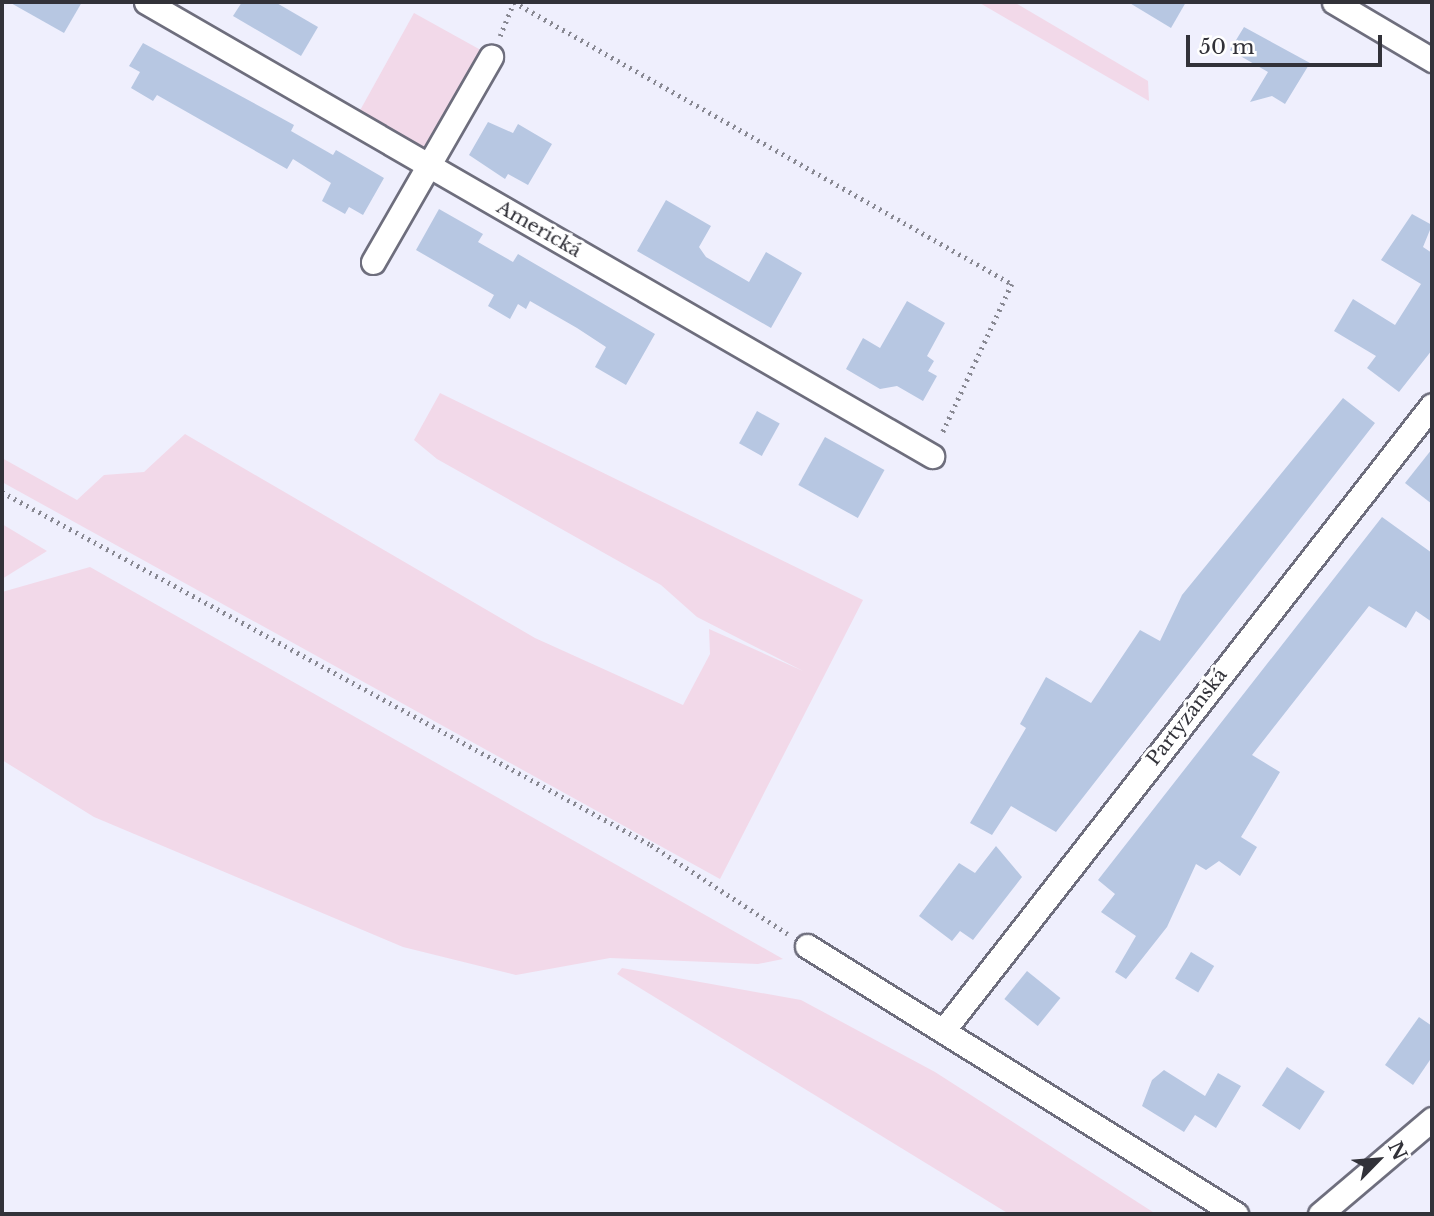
<!DOCTYPE html>
<html>
<head>
<meta charset="utf-8">
<style>
  body { margin:0 }
  #map { position:relative; width:1434px; height:1216px; overflow:hidden; background:#efeffd; font-family:"Libre Baskerville",serif }
  div>[style] { position:absolute }
  .green>* { inset:0; background:#f2d9e9; transform-origin:0 0 }
  .building>* { inset:0; background:#b7c7e2; transform-origin:0 0 }
  .path>* { height:4.5px; margin-top:-2.25px; transform-origin:0; background:repeating-linear-gradient(90deg,#888892 0 2px,transparent 0 7px) }
  .roads { filter:drop-shadow(2px 0 #6e6e7d) drop-shadow(-2px 0 #6e6e7d) drop-shadow(0 2px #6e6e7d) drop-shadow(0 -2px #6e6e7d) }
  .street>* { height:23px; margin:-11.5px; padding:0 11.5px; transform-origin:11.5px; border-radius:11.5px; background:#fff }
  span { translate:-50% -50%; white-space:nowrap; text-align:center; line-height:1.15; -webkit-text-stroke:6px #fff; paint-order:stroke }
  .street-label { font-size:19px; color:#323239 }
  .frame { position:absolute; inset:0; border:4px solid #323239; pointer-events:none }
  .north { position:absolute; left:1343px; top:1125px; width:70px; height:70px; -webkit-text-stroke:5px #fff; paint-order:stroke; rotate:65deg; font-size:19px; font-weight:700; line-height:28px; text-align:center; color:#323239 }
  .north::after { content:''; display:block; margin:auto; width:24px; height:32px; background:#323239; clip-path:polygon(50% 0,100% 100%,50% 72%,0 100%) }
  .scale { position:absolute; left:1186px; top:35px; width:196px; height:32px; box-sizing:border-box; border:4px solid #323239; border-top:0; padding-left:9px; font-size:21px; line-height:24px; white-space:nowrap; color:#323239; -webkit-text-stroke:5px #fff; paint-order:stroke }
</style>
</head>
<body>
<div id="map">
  <div class="green">
    <i style="clip-path:polygon(978px 2px,1014px 2px,1148px 81px,1149px 101px)"></i>
    <i style="left:414px;top:13px;width:81px;height:118px;rotate:29deg"></i>
    <i style="clip-path:polygon(440px 393px,863px 600px,720px 879px,2px 482px,2px 458px,77px 500px,104px 475px,144px 472px,185px 434px,535px 638px,683px 705px,710px 654px,709px 629px,803px 671px,697px 617px,661px 585px,437px 459px,414px 440px)"></i>
    <i style="clip-path:polygon(2px 524px,47px 551px,2px 579px)"></i>
    <i style="clip-path:polygon(90px 567px,783px 959px,758px 964px,610px 958px,516px 975px,403px 947px,94px 817px,2px 760px,2px 592px)"></i>
    <i style="clip-path:polygon(622px 968px,801px 1000px,935px 1072px,1156px 1214px,1009px 1214px,617px 974px)"></i>
  </div>
  <div class="building">
    <i style="clip-path:polygon(9px 2px,82px 2px,64px 33px)"></i>
    <i style="clip-path:polygon(242px 2px,275px 2px,318px 27px,301px 56px,233px 16px)"></i>
    <i style="clip-path:polygon(1128px 2px,1186px 2px,1171px 28px)"></i>
    <i style="clip-path:polygon(1244px 27px,1310px 63px,1285px 104px,1272px 96px,1250px 102px,1268px 72px,1230px 50px)"></i>
    <i style="clip-path:polygon(143px 43px,294px 125px,291px 131px,333px 155px,336px 150px,384px 178px,363px 215px,349px 207px,345px 214px,322px 201px,331px 183px,293px 159px,287px 169px,157px 95px,153px 101px,131px 88px,140px 72px,129px 66px)"></i>
    <i style="clip-path:polygon(488px 122px,513px 133px,518px 124px,552px 144px,528px 185px,508px 174px,505px 179px,469px 155px)"></i>
    <i style="clip-path:polygon(666px 200px,711px 226px,699px 247px,706px 257px,749px 282px,766px 252px,802px 273px,771px 328px,637px 251px)"></i>
    <i style="clip-path:polygon(439px 209px,483px 234px,478px 242px,513px 262px,518px 254px,655px 334px,626px 385px,595px 367px,606px 347px,577px 328px,530px 301px,526px 309px,518px 304px,510px 319px,488px 306px,494px 295px,416px 250px)"></i>
    <i style="clip-path:polygon(1412px 214px,1432px 225px,1423px 247px,1432px 253px,1432px 350px,1399px 392px,1367px 368px,1376px 356px,1334px 331px,1353px 299px,1395px 325px,1421px 284px,1381px 260px)"></i>
    <i style="clip-path:polygon(907px 301px,945px 323px,927px 356px,934px 361px,928px 371px,937px 376px,923px 401px,897px 386px,880px 389px,846px 369px,863px 338px,880px 348px)"></i>
    <i style="clip-path:polygon(1343px 398px,1375px 423px,1056px 832px,1011px 806px,992px 835px,970px 823px,1026px 728px,1020px 724px,1046px 677px,1091px 703px,1140px 630px,1160px 641px,1182px 595px)"></i>
    <i style="left:757px;top:411px;width:26px;height:37px;rotate:29deg"></i>
    <i style="left:825px;top:437px;width:68px;height:55px;rotate:29deg"></i>
    <i style="clip-path:polygon(1432px 449px,1432px 504px,1405px 483px)"></i>
    <i style="clip-path:polygon(1382px 517px,1432px 553px,1432px 622px,1416px 611px,1406px 628px,1369px 606px,1252px 755px,1280px 772px,1241px 837px,1257px 847px,1240px 876px,1219px 861px,1206px 870px,1196px 864px,1167px 927px,1126px 979px,1115px 972px,1136px 936px,1101px 912px,1115px 894px,1098px 880px)"></i>
    <i style="clip-path:polygon(996px 846px,1022px 877px,973px 940px,960px 931px,952px 941px,919px 916px,959px 863px,975px 873px)"></i>
    <i style="left:1191px;top:952px;width:27px;height:31px;rotate:31deg"></i>
    <i style="left:1027px;top:971px;width:43px;height:36px;rotate:39deg"></i>
    <i style="clip-path:polygon(1419px 1017px,1432px 1026px,1432px 1057px,1413px 1085px,1385px 1065px)"></i>
    <i style="left:1287px;top:1067px;width:45px;height:46px;rotate:33deg"></i>
    <i style="clip-path:polygon(1164px 1070px,1205px 1096px,1218px 1073px,1241px 1086px,1216px 1128px,1195px 1115px,1184px 1132px,1142px 1106px,1152px 1080px)"></i>
  </div>
  <div class="path">
    <i style="left:514px;top:2px;width:572px;rotate:29.52deg"></i>
    <i style="left:1012px;top:284px;width:166px;rotate:115deg"></i>
    <i style="left:500px;top:36px;width:37px;rotate:-68deg"></i>
    <i style="left:2px;top:492px;width:739px;rotate:28.54deg"></i>
    <i style="left:651px;top:845px;width:163px;rotate:33deg"></i>
  </div>
  <div class="roads">
    <div class="street">
      <i style="left:146px;top:2px;width:908px;rotate:30.01deg"></i>
      <i style="left:1334px;top:2px;width:114px;rotate:30.6deg"></i>
      <i style="left:373px;top:262px;width:237px;rotate:-60.1deg"></i>
      <i style="left:807px;top:946px;width:506px;rotate:31.99deg"></i>
      <i style="left:943px;top:1031px;width:794px;rotate:-52deg"></i>
      <i style="left:1320px;top:1214px;width:147px;rotate:-40.3deg"></i>
    </div>
  </div>
  <div class="street-label">
    <span style="left:539px;top:229px;rotate:30deg">Americká</span>
    <span style="left:1187px;top:717px;rotate:-52deg">Partyzánská</span>
  </div>
  <div class="frame"></div>
  <div class="north">N</div>
  <div class="scale">50 m</div>
</div>
</body>
</html>
